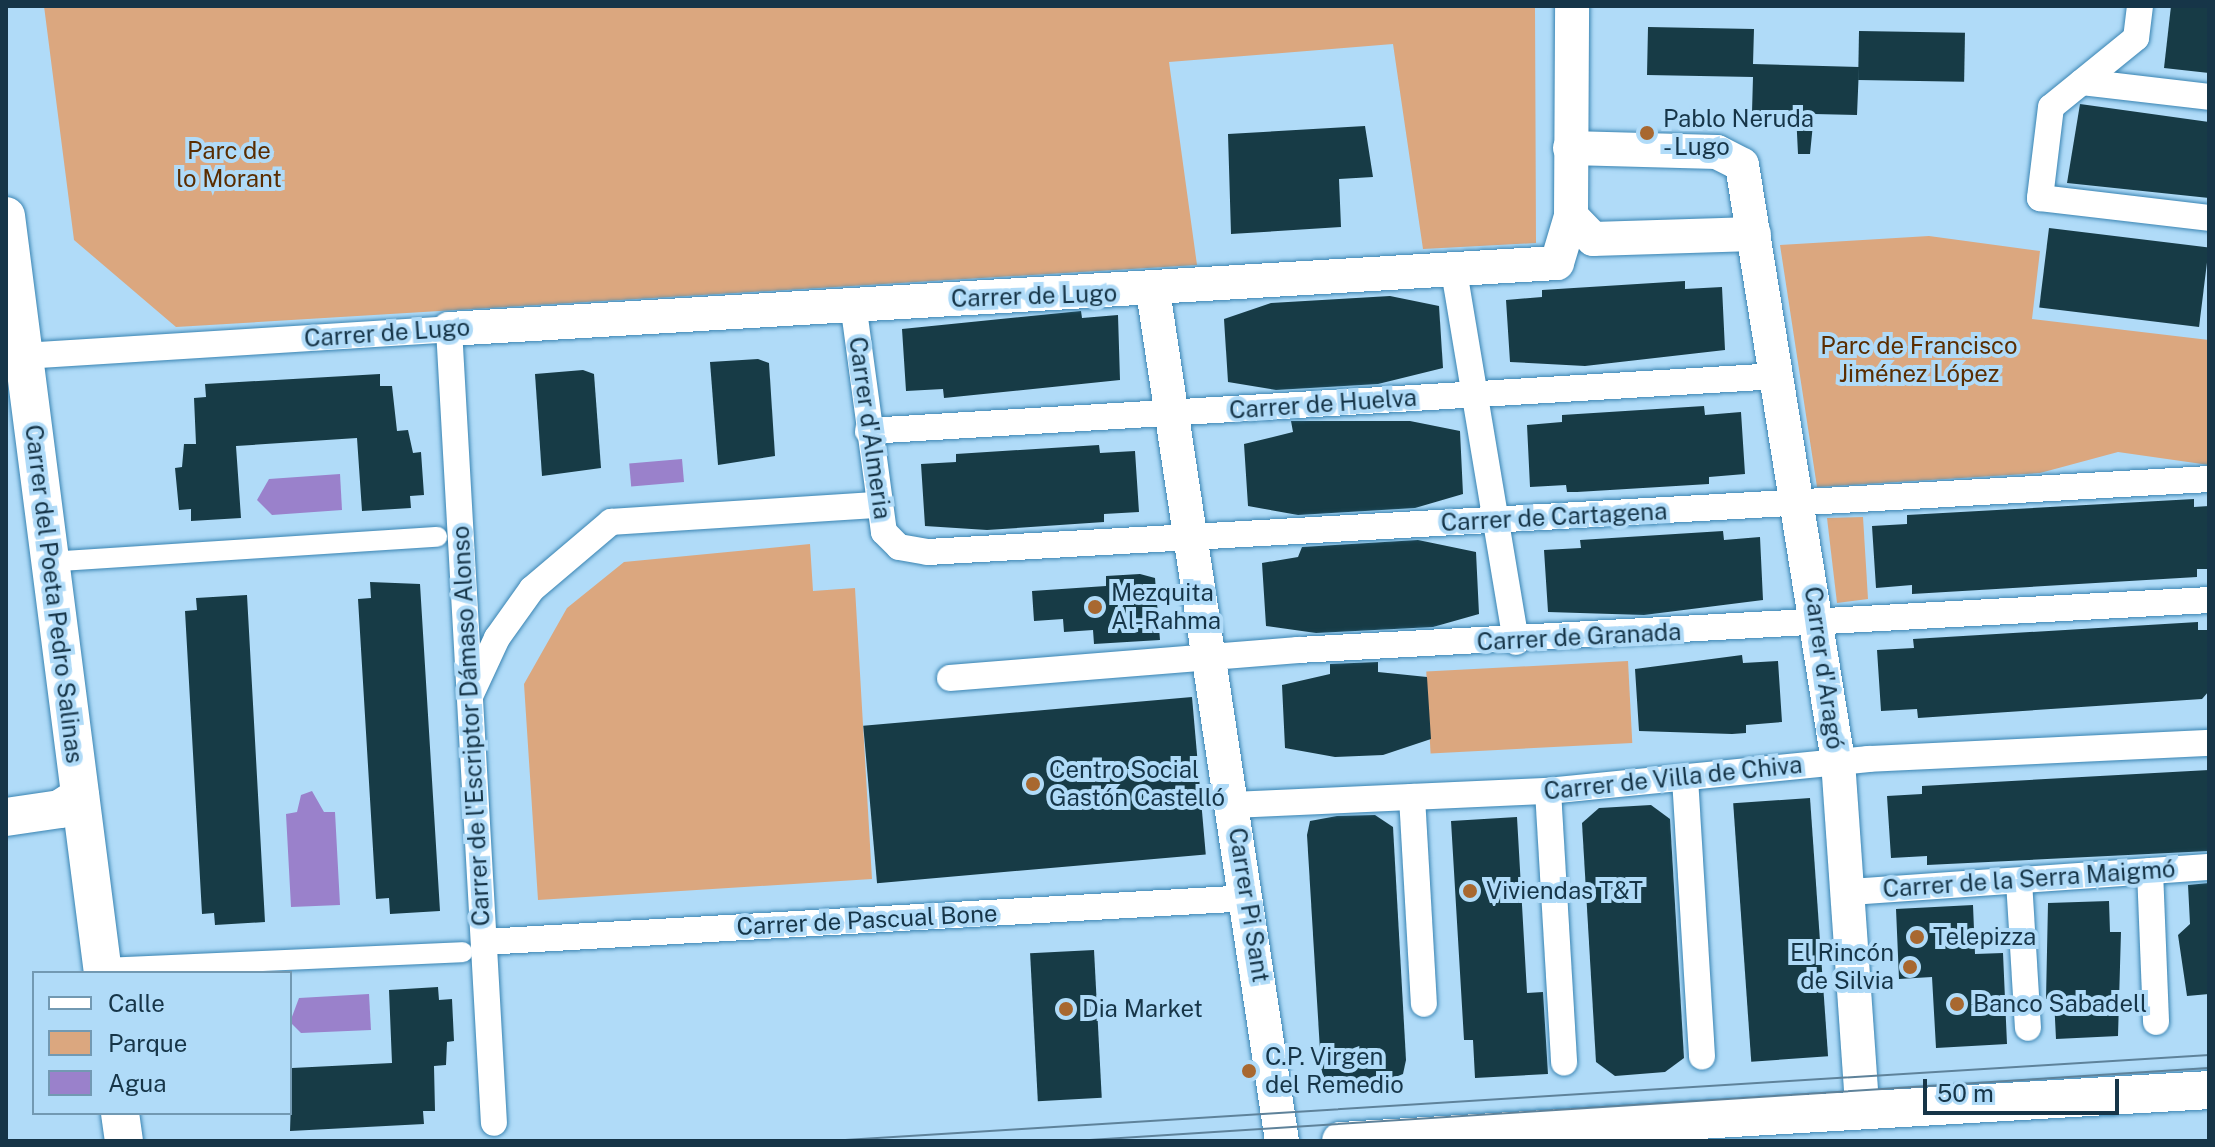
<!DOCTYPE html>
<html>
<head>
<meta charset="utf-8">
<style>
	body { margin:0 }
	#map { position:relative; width:2215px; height:1147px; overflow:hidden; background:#b0dbf8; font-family:"Public Sans",sans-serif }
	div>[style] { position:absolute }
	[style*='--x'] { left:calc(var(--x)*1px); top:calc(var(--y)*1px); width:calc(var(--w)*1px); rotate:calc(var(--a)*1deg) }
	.green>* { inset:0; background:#dba77f; transform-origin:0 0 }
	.water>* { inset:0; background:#9a81cb; transform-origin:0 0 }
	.building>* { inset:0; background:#173b46; transform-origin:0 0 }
	.roads { filter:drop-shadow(0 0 2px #3984b2) drop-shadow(0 0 2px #3984b2) }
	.pedestrian>* { height:20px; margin:-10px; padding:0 10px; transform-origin:10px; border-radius:10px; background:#fff }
	.minor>* { height:26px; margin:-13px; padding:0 13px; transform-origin:13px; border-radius:13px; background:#fff }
	.tertiary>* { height:34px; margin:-17px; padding:0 17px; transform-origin:17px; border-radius:17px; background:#fff }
	.secondary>* { height:38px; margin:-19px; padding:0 19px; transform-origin:19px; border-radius:19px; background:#fff }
	.tram>* { height:2px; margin:-1px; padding:0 1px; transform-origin:1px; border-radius:1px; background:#5e829a }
	.dots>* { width:22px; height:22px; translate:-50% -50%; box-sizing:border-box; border:4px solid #b0dbf8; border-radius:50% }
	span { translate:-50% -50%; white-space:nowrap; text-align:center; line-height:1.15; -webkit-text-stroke:8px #b0dbf8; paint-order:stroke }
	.poi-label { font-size:24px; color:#163548 }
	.left { translate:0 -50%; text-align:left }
	.right { translate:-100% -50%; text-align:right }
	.park-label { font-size:24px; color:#5a2d00 }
	.street-label { font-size:24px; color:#163548 }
	.frame { position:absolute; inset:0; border:8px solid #163548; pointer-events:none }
	.legend { position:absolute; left:32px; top:971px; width:260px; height:144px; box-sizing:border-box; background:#b0dbf8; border:2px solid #7299b2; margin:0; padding:10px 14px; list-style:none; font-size:24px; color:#163548 }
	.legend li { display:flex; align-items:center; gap:16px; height:40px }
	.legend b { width:40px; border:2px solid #7299b2 }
	.scale { position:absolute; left:1923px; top:1079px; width:196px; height:36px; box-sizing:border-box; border:4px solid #163548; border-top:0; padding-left:10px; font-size:24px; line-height:28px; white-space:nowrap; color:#163548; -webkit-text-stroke:6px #b0dbf8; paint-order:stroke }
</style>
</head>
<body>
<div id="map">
	<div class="green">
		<div style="clip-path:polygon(44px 6px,1535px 6px,1536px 243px,1423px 249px,1393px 44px,1169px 62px,1197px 265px,176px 327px,74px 240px)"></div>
		<div style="clip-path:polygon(1929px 236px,2040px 251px,2032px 319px,2209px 340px,2209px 465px,2118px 452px,2040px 473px,1817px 487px,1780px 245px)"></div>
		<div style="clip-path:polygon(1863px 517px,1868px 599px,1837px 603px,1827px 518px)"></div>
		<div style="clip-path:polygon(810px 544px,813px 591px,855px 588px,872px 879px,538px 900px,524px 684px,567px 608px,624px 562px)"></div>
		<div style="left:1628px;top:661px;width:82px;height:202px;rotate:87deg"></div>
	</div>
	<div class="water">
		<div style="left:682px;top:459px;width:23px;height:53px;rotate:85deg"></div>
		<div style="clip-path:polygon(340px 474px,342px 510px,272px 515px,257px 500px,269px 479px)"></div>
		<div style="clip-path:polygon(312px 791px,324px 812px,335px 812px,340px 905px,291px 907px,286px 814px,297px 812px,301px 795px)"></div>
		<div style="clip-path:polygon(369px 994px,371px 1030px,301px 1033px,290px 1022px,299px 998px)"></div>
	</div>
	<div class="building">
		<div style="clip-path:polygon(2171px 6px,2209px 6px,2209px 73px,2164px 68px)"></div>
		<div style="clip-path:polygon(1648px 27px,1754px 29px,1753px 64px,1859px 67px,1857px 115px,1814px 114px,1810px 154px,1798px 154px,1796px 113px,1752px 112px,1753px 77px,1647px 75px)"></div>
		<div style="left:1859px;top:31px;width:106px;height:49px;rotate:1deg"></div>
		<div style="clip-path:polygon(2080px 104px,2209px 122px,2209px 198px,2067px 183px)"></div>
		<div style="clip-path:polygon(1365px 126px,1373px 177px,1339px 179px,1341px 227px,1231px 234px,1228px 134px)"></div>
		<div style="left:2049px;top:228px;width:161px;height:80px;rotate:7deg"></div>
		<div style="clip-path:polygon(1685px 281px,1685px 289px,1722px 287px,1725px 350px,1585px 366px,1510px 362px,1506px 300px,1542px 297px,1542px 290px)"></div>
		<div style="clip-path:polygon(1390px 296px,1439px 306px,1443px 368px,1378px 384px,1276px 390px,1228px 382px,1224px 319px,1271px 303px)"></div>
		<div style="clip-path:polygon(1081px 311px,1082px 318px,1118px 315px,1120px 380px,944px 398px,943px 389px,906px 391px,902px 329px)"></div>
		<div style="clip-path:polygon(758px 359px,769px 363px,775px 456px,718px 465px,710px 362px)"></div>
		<div style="clip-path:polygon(583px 370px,594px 374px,601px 468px,542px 476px,535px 374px)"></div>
		<div style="clip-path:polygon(380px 374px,380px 386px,392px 386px,397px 431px,408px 430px,413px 453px,421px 452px,424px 495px,410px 496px,411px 508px,362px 511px,357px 438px,236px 446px,241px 518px,191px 521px,191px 509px,179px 510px,175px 468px,182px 467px,184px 444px,196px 444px,194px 398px,206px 397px,205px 384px)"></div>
		<div style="clip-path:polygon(1704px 406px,1705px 415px,1741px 412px,1745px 474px,1709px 477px,1709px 484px,1577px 492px,1567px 492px,1566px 485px,1530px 487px,1527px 425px,1562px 422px,1562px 415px)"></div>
		<div style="clip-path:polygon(1291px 421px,1410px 421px,1460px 431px,1463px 494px,1415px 508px,1298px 515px,1248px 506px,1244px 444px,1293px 432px)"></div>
		<div style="clip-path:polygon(1099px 445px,1100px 453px,1135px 451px,1139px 512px,1104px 514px,1104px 522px,987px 530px,925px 526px,921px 464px,956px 462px,956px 454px)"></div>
		<div style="clip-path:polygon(2194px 499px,2194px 507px,2209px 506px,2209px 569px,2197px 569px,2197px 577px,1912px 594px,1912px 585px,1876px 588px,1872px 526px,1907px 524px,1907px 515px)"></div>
		<div style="clip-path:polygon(1723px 531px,1724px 540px,1760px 537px,1763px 600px,1644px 615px,1548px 612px,1544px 550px,1581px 548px,1580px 540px)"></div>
		<div style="clip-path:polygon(1418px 540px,1476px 552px,1479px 614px,1433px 627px,1316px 633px,1266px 626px,1262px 563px,1298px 557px,1302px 547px)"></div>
		<div style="clip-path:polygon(1140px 574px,1155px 578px,1160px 640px,1094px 644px,1093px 630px,1064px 632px,1063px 619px,1034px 621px,1032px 591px,1106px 586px,1106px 576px)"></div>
		<div style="clip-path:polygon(370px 582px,420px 584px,440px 911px,390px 914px,389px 898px,376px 899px,358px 599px,371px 598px)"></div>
		<div style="clip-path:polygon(247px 595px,265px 922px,215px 925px,214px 913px,202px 914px,185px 611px,197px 610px,196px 598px)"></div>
		<div style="clip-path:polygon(2198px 622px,2198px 630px,2209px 630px,2209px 691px,2202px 699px,1918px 718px,1917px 709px,1881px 711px,1877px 650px,1914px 648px,1913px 639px)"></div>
		<div style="clip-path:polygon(1742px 655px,1743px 663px,1778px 661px,1782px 722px,1746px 725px,1746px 733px,1732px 734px,1639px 731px,1635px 669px)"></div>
		<div style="clip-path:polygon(1378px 662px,1378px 672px,1427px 677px,1431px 739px,1383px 755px,1335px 757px,1285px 748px,1282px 685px,1330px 674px,1330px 664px)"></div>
		<div style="left:1192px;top:697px;width:158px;height:330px;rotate:85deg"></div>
		<div style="clip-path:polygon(2209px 770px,2209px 851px,1927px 865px,1927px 856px,1891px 858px,1887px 796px,1922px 794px,1922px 786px)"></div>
		<div style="left:1810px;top:798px;width:259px;height:77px;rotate:86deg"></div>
		<div style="clip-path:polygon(1651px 805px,1670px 819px,1684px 1058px,1665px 1072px,1615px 1076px,1596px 1062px,1582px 823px,1599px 808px)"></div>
		<div style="clip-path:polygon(1337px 816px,1375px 815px,1393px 827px,1406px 1060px,1403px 1074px,1388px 1080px,1324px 1080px,1321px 1067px,1307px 835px,1310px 821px)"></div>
		<div style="clip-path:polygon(1517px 817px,1527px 993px,1543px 992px,1548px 1074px,1475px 1078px,1473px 1040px,1464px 1040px,1451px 821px)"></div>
		<div style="clip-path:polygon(2209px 883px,2209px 994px,2187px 996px,2178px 935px,2190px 924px,2188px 885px)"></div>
		<div style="clip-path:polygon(2109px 901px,2110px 932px,2121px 932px,2118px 1036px,2056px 1039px,2054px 999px,2046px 999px,2048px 903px)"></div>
		<div style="clip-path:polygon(1973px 905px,1975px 954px,2003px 953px,2007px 1044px,1936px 1048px,1932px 977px,1899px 979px,1896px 909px)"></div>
		<div style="left:1094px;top:950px;width:148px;height:64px;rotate:87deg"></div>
		<div style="clip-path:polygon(438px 987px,439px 1000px,452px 999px,454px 1041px,447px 1042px,446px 1065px,434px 1066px,435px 1111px,423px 1111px,424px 1124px,290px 1131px,292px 1068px,392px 1063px,389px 990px)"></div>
	</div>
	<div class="roads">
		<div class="pedestrian">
			<div style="--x:47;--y:562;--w:391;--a:-3.7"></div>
			<div style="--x:102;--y:968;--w:361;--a:-2.5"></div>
		</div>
		<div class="minor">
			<div style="--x:2140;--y:6;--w:32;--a:97"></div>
			<div style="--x:2136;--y:38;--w:109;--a:140.9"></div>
			<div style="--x:2051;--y:107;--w:92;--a:96.9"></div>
			<div style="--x:2040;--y:198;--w:170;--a:6.7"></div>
			<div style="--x:2082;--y:82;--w:128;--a:6.7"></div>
			<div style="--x:1454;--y:271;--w:376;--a:80.5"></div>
			<div style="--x:853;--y:303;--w:231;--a:82.3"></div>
			<div style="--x:884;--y:532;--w:21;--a:45"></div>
			<div style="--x:899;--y:547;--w:29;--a:10"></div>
			<div style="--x:928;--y:552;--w:1283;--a:-3.26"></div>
			<div style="--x:24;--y:356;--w:426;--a:-3.6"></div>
			<div style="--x:449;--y:329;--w:795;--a:86.76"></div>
			<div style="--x:868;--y:431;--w:912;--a:-3.46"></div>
			<div style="--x:950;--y:678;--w:349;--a:-4.6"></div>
			<div style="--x:1298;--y:650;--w:912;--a:-3.14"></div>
			<div style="--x:471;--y:694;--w:62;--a:-65.1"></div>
			<div style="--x:497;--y:638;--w:60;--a:-54.5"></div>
			<div style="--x:532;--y:589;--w:104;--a:-40.3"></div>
			<div style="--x:611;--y:522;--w:267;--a:-3.7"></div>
			<div style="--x:1685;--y:778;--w:279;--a:86.5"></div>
			<div style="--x:1548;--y:791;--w:272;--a:86.6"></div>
			<div style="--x:1412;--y:797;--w:207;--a:86.7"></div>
			<div style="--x:1234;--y:805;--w:314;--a:-2.6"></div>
			<div style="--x:1548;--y:791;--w:322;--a:-5.7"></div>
			<div style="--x:1868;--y:759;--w:341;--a:-2.7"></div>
			<div style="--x:2150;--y:871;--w:151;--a:87.7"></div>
			<div style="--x:2019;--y:881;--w:147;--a:86.5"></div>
			<div style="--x:1849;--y:892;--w:361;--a:-4"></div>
			<div style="--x:484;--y:942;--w:766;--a:-3.29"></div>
		</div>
		<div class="tertiary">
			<div style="--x:1570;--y:148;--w:147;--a:1.6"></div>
			<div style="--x:1717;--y:152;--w:28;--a:27"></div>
			<div style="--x:1742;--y:165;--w:604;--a:80.85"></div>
			<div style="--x:1838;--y:761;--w:346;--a:86"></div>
			<div style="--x:1571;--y:216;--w:32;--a:46"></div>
			<div style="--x:1593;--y:239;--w:161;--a:-1.8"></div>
			<div style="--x:1153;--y:291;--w:860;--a:81.37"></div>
			<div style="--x:449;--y:329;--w:1110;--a:-3.41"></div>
			<div style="--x:1557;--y:263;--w:49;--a:-73.4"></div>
			<div style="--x:1571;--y:216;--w:210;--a:-89.7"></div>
		</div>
		<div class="secondary">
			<div style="--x:6;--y:216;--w:763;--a:82.7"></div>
			<div style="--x:6;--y:817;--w:55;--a:-8.4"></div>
			<div style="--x:60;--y:809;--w:24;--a:-33"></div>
			<div style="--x:120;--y:1113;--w:28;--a:82"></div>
			<div style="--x:1341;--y:1141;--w:869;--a:-3.36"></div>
		</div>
	</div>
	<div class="tram">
		<div style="--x:829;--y:1141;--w:1383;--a:-3.57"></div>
		<div style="--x:1074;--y:1141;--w:1137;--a:-3.68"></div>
	</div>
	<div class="dots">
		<div style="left:1647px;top:133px;background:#a86830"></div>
		<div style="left:1095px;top:607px;background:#a86830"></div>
		<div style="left:1033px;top:784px;background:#a86830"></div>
		<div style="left:1470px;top:891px;background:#a86830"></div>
		<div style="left:1917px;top:937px;background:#a86830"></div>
		<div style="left:1910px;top:967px;background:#a86830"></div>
		<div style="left:1957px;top:1004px;background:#a86830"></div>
		<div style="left:1066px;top:1009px;background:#a86830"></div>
		<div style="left:1249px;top:1071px;background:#a86830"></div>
	</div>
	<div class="poi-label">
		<span class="left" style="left:1663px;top:133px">Pablo Neruda<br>- Lugo</span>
		<span class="left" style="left:1111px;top:607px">Mezquita<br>Al-Rahma</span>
		<span class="left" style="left:1049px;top:784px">Centro Social<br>Gastón Castelló</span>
		<span class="left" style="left:1486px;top:891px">Viviendas T&amp;T</span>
		<span class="left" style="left:1933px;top:937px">Telepizza</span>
		<span class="right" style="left:1894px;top:967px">El Rincón<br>de Silvia</span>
		<span class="left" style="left:1973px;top:1004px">Banco Sabadell</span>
		<span class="left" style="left:1082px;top:1009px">Dia Market</span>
		<span class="left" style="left:1265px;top:1071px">C.P. Virgen<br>del Remedio</span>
	</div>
	<div class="park-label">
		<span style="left:229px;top:165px">Parc de<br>lo Morant</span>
		<span style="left:1919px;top:360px">Parc de Francisco<br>Jiménez López</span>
	</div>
	<div class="street-label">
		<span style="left:1034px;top:296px;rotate:-2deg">Carrer de Lugo</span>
		<span style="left:387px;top:333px;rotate:-4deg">Carrer de Lugo</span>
		<span style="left:1323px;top:404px;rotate:-4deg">Carrer de Huelva</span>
		<span style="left:870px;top:428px;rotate:82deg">Carrer d'Almeria</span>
		<span style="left:1554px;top:517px;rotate:-3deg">Carrer de Cartagena</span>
		<span style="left:54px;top:594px;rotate:83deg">Carrer del Poeta Pedro Salinas</span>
		<span style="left:1579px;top:637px;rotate:-3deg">Carrer de Granada</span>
		<span style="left:1824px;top:668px;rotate:82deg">Carrer d'Aragó</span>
		<span style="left:471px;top:726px;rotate:-93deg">Carrer de l'Escriptor Dámaso Alonso</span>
		<span style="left:1673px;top:778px;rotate:-6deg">Carrer de Villa de Chiva</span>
		<span style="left:2029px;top:879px;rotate:-4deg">Carrer de la Serra Maigmó</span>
		<span style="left:1249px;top:905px;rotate:81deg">Carrer Pi Sant</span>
		<span style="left:867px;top:920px;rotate:-3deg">Carrer de Pascual Bone</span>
	</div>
	<div class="frame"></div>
	<ul class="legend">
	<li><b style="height:10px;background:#fff"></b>Calle</li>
	<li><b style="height:22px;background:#dba77f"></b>Parque</li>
	<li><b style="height:22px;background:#9a81cb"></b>Agua</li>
	</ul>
	<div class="scale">50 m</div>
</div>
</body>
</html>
